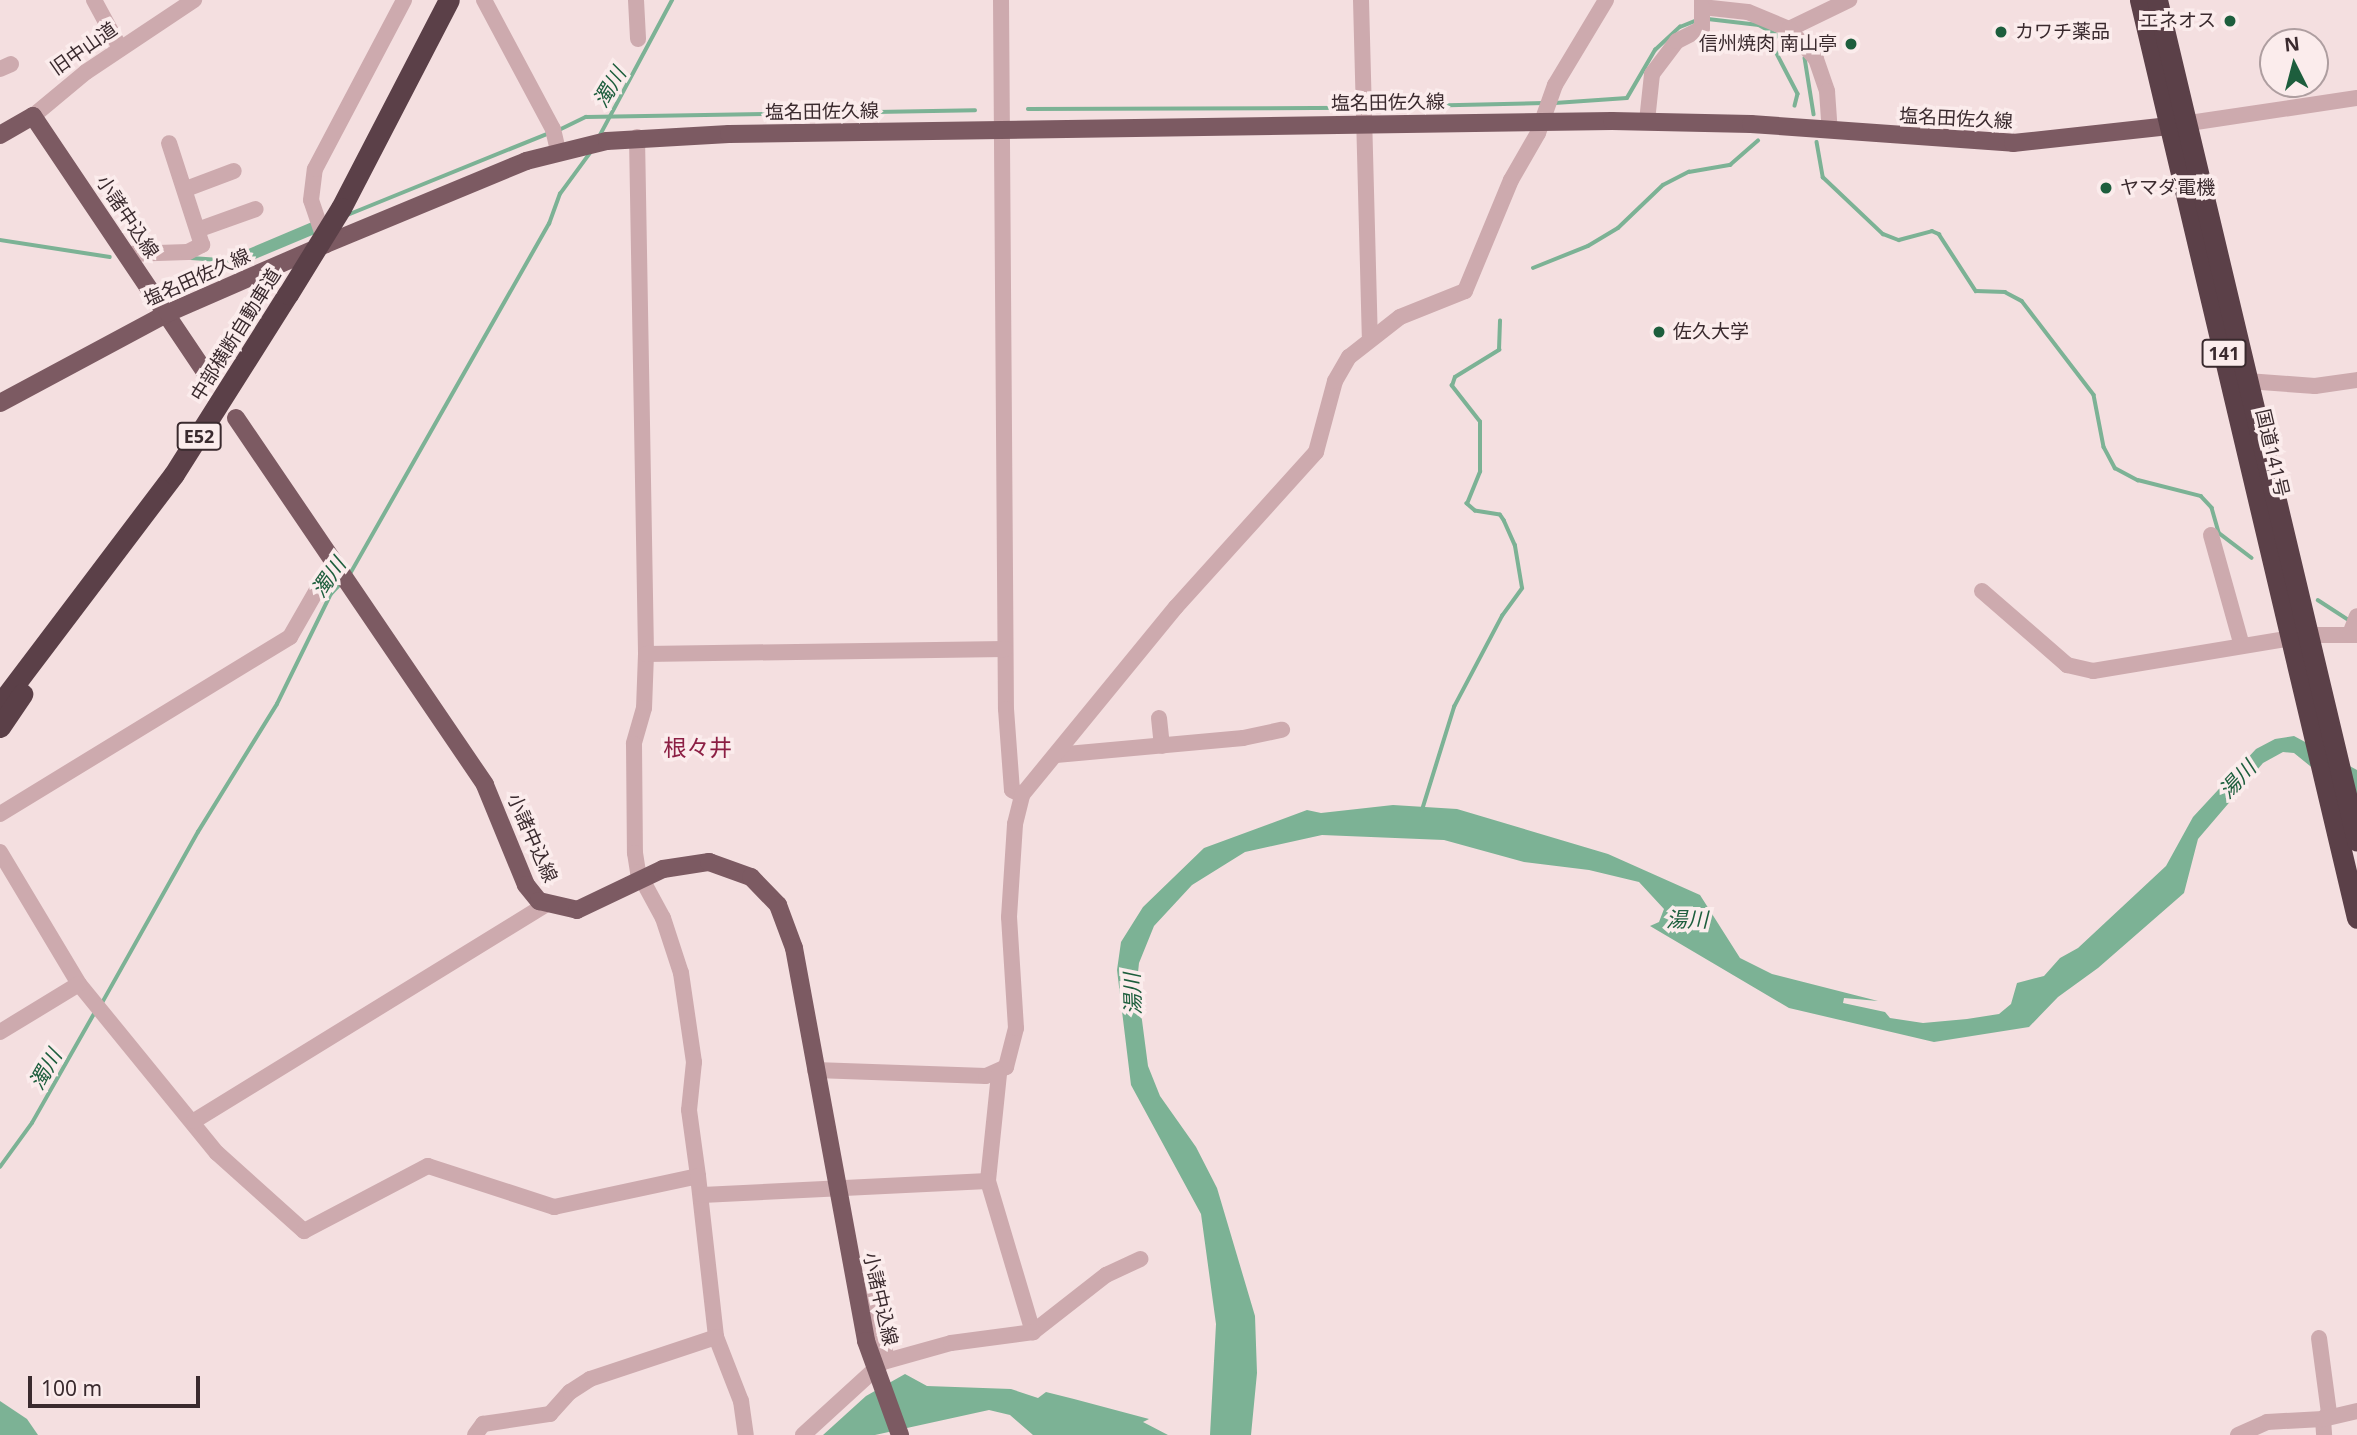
<!DOCTYPE html>
<html>
<head>
<meta charset="utf-8">
<style>
	body { margin:0 }
	#map { position:relative; width:2357px; height:1435px; overflow:hidden; background:#f4dfe0; font-family:"Noto Sans","Noto Sans JP",sans-serif }
	div>[style] { position:absolute }
	[style*='--x'] { left:calc(var(--x)*1px); top:calc(var(--y)*1px); width:calc(var(--w)*1px); rotate:calc(var(--a)*1deg) }
	.water>* { inset:0; background:#7cb295 }
	.stream>* { height:3.5px; margin:-1.75px; padding:0 1.75px; transform-origin:1.75px; border-radius:1.75px; background:#7cb295 }
	.canal>* { height:12px; margin:-6px; padding:0 6px; transform-origin:6px; border-radius:6px; background:#7cb295 }
	.minor>* { height:16px; margin:-8px; padding:0 8px; transform-origin:8px; border-radius:8px; background:#cdaaae }
	.major>* { height:18px; margin:-9px; padding:0 9px; transform-origin:9px; border-radius:9px; background:#7c5a62 }
	.highway>* { height:21px; margin:-10.5px; padding:0 10.5px; transform-origin:10.5px; border-radius:10.5px; background:#5b4048 }
	.highway-bridge>* { height:21px; margin:-10.5px; padding:0 10.5px; transform-origin:10.5px; border-radius:10.5px; background:#5b4048 }
	.dots>* { width:19px; height:19px; translate:-50% -50%; box-sizing:border-box; border:4px solid #fbecec; border-radius:50% }
	span { translate:-50% -50%; white-space:nowrap; text-align:center; line-height:1.15; -webkit-text-stroke:7px #fbecec; paint-order:stroke }
	.shield-label span { padding:2px 5px; background:#fbecec; border:2px solid; border-radius:5px; -webkit-text-stroke-width:0 }
	.shield-label { font-size:18px; color:#3a2a2e; font-weight:700 }
	.poi-label { font-size:19px; color:#3a2a2e }
	.right { translate:-100% -50%; text-align:right }
	.left { translate:0 -50%; text-align:left }
	.street-label { font-size:19px; color:#3a2a2e }
	.water-label { font-size:21px; color:#1d5e3d; font-style:italic }
	.quarter-label { font-size:23px; color:#8c1f44 }
	.north { position:absolute; left:2259px; top:28px; width:70px; height:70px; box-sizing:border-box; background:#fbecec; border:2px solid #ae9ea0; border-radius:50%; rotate:354deg; font-size:19px; font-weight:700; line-height:28px; text-align:center; color:#3a2a2e }
	.north::after { content:''; display:block; margin:auto; width:24px; height:32px; background:#1d5e3d; clip-path:polygon(50% 0,100% 100%,50% 72%,0 100%) }
	.scale { position:absolute; left:28px; top:1376px; width:172px; height:32px; box-sizing:border-box; border:4px solid #3a2a2e; border-top:0; padding-left:9px; font-size:21px; line-height:24px; white-space:nowrap; color:#3a2a2e; -webkit-text-stroke:5px #fbecec; paint-order:stroke }
</style>
</head>
<body>
<div id="map">
	<div class="water">
		<div style="clip-path:polygon(2294px 736px,2357px 770px,2357px 804px,2294px 753px,2283px 752px,2263px 763px,2198px 839px,2184px 893px,2098px 968px,2058px 997px,2029px 1027px,1934px 1042px,1789px 1008px,1650px 926px,1659px 922px,1664px 909px,1639px 882px,1589px 870px,1524px 862px,1444px 840px,1322px 835px,1245px 852px,1192px 885px,1154px 926px,1139px 963px,1137px 982px,1148px 1066px,1160px 1096px,1196px 1147px,1217px 1188px,1255px 1316px,1257px 1373px,1251px 1435px,1210px 1435px,1216px 1324px,1201px 1214px,1131px 1085px,1117px 970px,1121px 942px,1143px 907px,1204px 848px,1307px 810px,1321px 813px,1393px 805px,1457px 809px,1608px 854px,1700px 895px,1740px 958px,1772px 974px,1878px 1001px,1844px 998px,1843px 1003px,1885px 1012px,1890px 1018px,1923px 1023px,1967px 1019px,1999px 1014px,2011px 1004px,2017px 983px,2044px 976px,2060px 958px,2078px 948px,2166px 866px,2193px 817px,2256px 749px,2275px 739px)"></div>
		<div style="clip-path:polygon(905px 1374px,927px 1386px,1011px 1389px,1038px 1398px,1046px 1392px,1074px 1399px,1149px 1419px,1143px 1422px,1168px 1435px,1033px 1435px,1010px 1415px,989px 1410px,875px 1435px,823px 1435px,866px 1396px)"></div>
		<div style="clip-path:polygon(0 1401px,27px 1419px,38px 1435px,0 1435px)"></div>
	</div>
	<div class="stream">
		<div style="--x:1708;--y:19;--w:51;--a:6.7"></div>
		<div style="--x:1759;--y:25;--w:39;--a:29"></div>
		<div style="--x:1778;--y:35;--w:11;--a:124"></div>
		<div style="--x:1772;--y:44;--w:56;--a:62.5"></div>
		<div style="--x:1798;--y:94;--w:12;--a:104"></div>
		<div style="--x:1805;--y:58;--w:57;--a:80.9"></div>
		<div style="--x:1555;--y:103;--w:72;--a:-4"></div>
		<div style="--x:1627;--y:98;--w:56;--a:-59.7"></div>
		<div style="--x:1655;--y:50;--w:34;--a:-43"></div>
		<div style="--x:1680;--y:27;--w:18;--a:-22"></div>
		<div style="--x:1370;--y:107;--w:174;--a:-1.3"></div>
		<div style="--x:1028;--y:109;--w:330;--a:-0.2"></div>
		<div style="--x:557;--y:131;--w:32;--a:-26"></div>
		<div style="--x:586;--y:117;--w:389;--a:-1"></div>
		<div style="--x:599;--y:137;--w:155;--a:-61.9"></div>
		<div style="--x:1817;--y:142;--w:36;--a:80"></div>
		<div style="--x:1823;--y:177;--w:83;--a:43.5"></div>
		<div style="--x:1883;--y:234;--w:17;--a:21"></div>
		<div style="--x:1899;--y:240;--w:34;--a:-15"></div>
		<div style="--x:1932;--y:231;--w:8;--a:23"></div>
		<div style="--x:1939;--y:234;--w:68;--a:57"></div>
		<div style="--x:1976;--y:291;--w:29;--a:2"></div>
		<div style="--x:2005;--y:292;--w:19;--a:28"></div>
		<div style="--x:2022;--y:301;--w:118;--a:52.5"></div>
		<div style="--x:2094;--y:395;--w:53;--a:79.1"></div>
		<div style="--x:2104;--y:447;--w:24;--a:62"></div>
		<div style="--x:2115;--y:468;--w:26;--a:28"></div>
		<div style="--x:2138;--y:480;--w:65;--a:14.3"></div>
		<div style="--x:2201;--y:496;--w:16;--a:47"></div>
		<div style="--x:2212;--y:508;--w:26;--a:74"></div>
		<div style="--x:2219;--y:533;--w:41;--a:37.1"></div>
		<div style="--x:345;--y:216;--w:220;--a:-22.1"></div>
		<div style="--x:0;--y:240;--w:111;--a:8.8"></div>
		<div style="--x:191;--y:258;--w:44;--a:3.9"></div>
		<div style="--x:1533;--y:268;--w:59;--a:-21.8"></div>
		<div style="--x:1588;--y:246;--w:35;--a:-31"></div>
		<div style="--x:1618;--y:228;--w:62;--a:-43.7"></div>
		<div style="--x:1663;--y:185;--w:29;--a:-27"></div>
		<div style="--x:1689;--y:172;--w:42;--a:-9.7"></div>
		<div style="--x:1730;--y:165;--w:37;--a:-41"></div>
		<div style="--x:350;--y:574;--w:403;--a:-60.4"></div>
		<div style="--x:549;--y:224;--w:32;--a:-70"></div>
		<div style="--x:560;--y:194;--w:51;--a:-53.8"></div>
		<div style="--x:2318;--y:600;--w:37;--a:33"></div>
		<div style="--x:1422;--y:810;--w:108;--a:-72.7"></div>
		<div style="--x:1454;--y:707;--w:103;--a:-62.2"></div>
		<div style="--x:1502;--y:616;--w:34;--a:-54"></div>
		<div style="--x:1522;--y:588;--w:43;--a:-99.5"></div>
		<div style="--x:1515;--y:546;--w:27;--a:-114"></div>
		<div style="--x:1504;--y:521;--w:7;--a:-124"></div>
		<div style="--x:1500;--y:515;--w:25;--a:-171"></div>
		<div style="--x:1475;--y:511;--w:11;--a:-139"></div>
		<div style="--x:1467;--y:504;--w:35;--a:-68"></div>
		<div style="--x:1480;--y:472;--w:50;--a:-90"></div>
		<div style="--x:1480;--y:422;--w:46;--a:-127.9"></div>
		<div style="--x:1452;--y:386;--w:9;--a:-72"></div>
		<div style="--x:1455;--y:377;--w:52;--a:-31.5"></div>
		<div style="--x:1499;--y:350;--w:29;--a:-88"></div>
		<div style="--x:102;--y:1003;--w:196;--a:-60.7"></div>
		<div style="--x:198;--y:832;--w:150;--a:-58.3"></div>
		<div style="--x:277;--y:704;--w:123;--a:-63.9"></div>
		<div style="--x:331;--y:594;--w:16;--a:-47"></div>
		<div style="--x:0;--y:1167;--w:54;--a:-54"></div>
		<div style="--x:32;--y:1123;--w:128;--a:-60.4"></div>
	</div>
	<div class="canal">
		<div style="--x:235;--y:261;--w:88;--a:-22.8"></div>
	</div>
	<div class="minor">
		<div style="--x:94;--y:0;--w:55;--a:61.6"></div>
		<div style="--x:484;--y:0;--w:146;--a:61.9"></div>
		<div style="--x:553;--y:129;--w:23;--a:77"></div>
		<div style="--x:636;--y:0;--w:39;--a:87"></div>
		<div style="--x:1001;--y:0;--w:709;--a:89.6"></div>
		<div style="--x:1006;--y:709;--w:81;--a:85.8"></div>
		<div style="--x:1012;--y:790;--w:11;--a:27"></div>
		<div style="--x:1361;--y:0;--w:336;--a:88.5"></div>
		<div style="--x:1702;--y:0;--w:7;--a:90"></div>
		<div style="--x:1702;--y:7;--w:46;--a:6.2"></div>
		<div style="--x:1748;--y:12;--w:44;--a:22.5"></div>
		<div style="--x:1789;--y:29;--w:67;--a:-25.8"></div>
		<div style="--x:1789;--y:29;--w:40;--a:48"></div>
		<div style="--x:1816;--y:59;--w:34;--a:71"></div>
		<div style="--x:1827;--y:91;--w:39;--a:86"></div>
		<div style="--x:0;--y:69;--w:12;--a:-24"></div>
		<div style="--x:33;--y:116;--w:69;--a:-39.7"></div>
		<div style="--x:86;--y:72;--w:130;--a:-33.7"></div>
		<div style="--x:1647;--y:121;--w:47;--a:-83.9"></div>
		<div style="--x:1652;--y:74;--w:41;--a:-52.9"></div>
		<div style="--x:1677;--y:41;--w:28;--a:-27"></div>
		<div style="--x:1702;--y:28;--w:21;--a:-90"></div>
		<div style="--x:2176;--y:125;--w:183;--a:-8.5"></div>
		<div style="--x:637;--y:137;--w:517;--a:89"></div>
		<div style="--x:646;--y:654;--w:54;--a:92.1"></div>
		<div style="--x:644;--y:708;--w:37;--a:106"></div>
		<div style="--x:634;--y:744;--w:109;--a:89.5"></div>
		<div style="--x:635;--y:853;--w:19;--a:81"></div>
		<div style="--x:638;--y:872;--w:52;--a:61.5"></div>
		<div style="--x:663;--y:918;--w:58;--a:71.9"></div>
		<div style="--x:681;--y:973;--w:90;--a:81.7"></div>
		<div style="--x:694;--y:1062;--w:48;--a:95.9"></div>
		<div style="--x:689;--y:1110;--w:67;--a:82.2"></div>
		<div style="--x:186;--y:189;--w:51;--a:-20.6"></div>
		<div style="--x:200;--y:229;--w:59;--a:-19.7"></div>
		<div style="--x:326;--y:244;--w:46;--a:-108.8"></div>
		<div style="--x:311;--y:200;--w:31;--a:-83"></div>
		<div style="--x:315;--y:169;--w:191;--a:-62.2"></div>
		<div style="--x:127;--y:254;--w:61;--a:-1.9"></div>
		<div style="--x:188;--y:252;--w:16;--a:-27"></div>
		<div style="--x:202;--y:245;--w:107;--a:-107.9"></div>
		<div style="--x:2247;--y:381;--w:68;--a:4.2"></div>
		<div style="--x:2315;--y:386;--w:42;--a:-8.1"></div>
		<div style="--x:2211;--y:535;--w:115;--a:74.4"></div>
		<div style="--x:1982;--y:591;--w:113;--a:41"></div>
		<div style="--x:2067;--y:665;--w:27;--a:13"></div>
		<div style="--x:2093;--y:671;--w:220;--a:-9.4"></div>
		<div style="--x:2310;--y:635;--w:47;--a:0"></div>
		<div style="--x:2350;--y:634;--w:19;--a:-69"></div>
		<div style="--x:646;--y:654;--w:359;--a:-0.8"></div>
		<div style="--x:1159;--y:718;--w:28;--a:84"></div>
		<div style="--x:1056;--y:755;--w:188;--a:-5.2"></div>
		<div style="--x:1243;--y:738;--w:40;--a:-12"></div>
		<div style="--x:0;--y:814;--w:340;--a:-31.4"></div>
		<div style="--x:290;--y:637;--w:86;--a:-60.2"></div>
		<div style="--x:0;--y:852;--w:154;--a:59.1"></div>
		<div style="--x:79;--y:984;--w:218;--a:50.8"></div>
		<div style="--x:217;--y:1153;--w:117;--a:41.9"></div>
		<div style="--x:304;--y:1231;--w:140;--a:-27.7"></div>
		<div style="--x:428;--y:1166;--w:133;--a:18"></div>
		<div style="--x:554;--y:1207;--w:147;--a:-12.1"></div>
		<div style="--x:698;--y:1176;--w:162;--a:83.6"></div>
		<div style="--x:716;--y:1337;--w:69;--a:68.7"></div>
		<div style="--x:741;--y:1401;--w:34;--a:82"></div>
		<div style="--x:0;--y:1032;--w:92;--a:-31.3"></div>
		<div style="--x:815;--y:1070;--w:171;--a:2"></div>
		<div style="--x:986;--y:1076;--w:22;--a:-24"></div>
		<div style="--x:1006;--y:1067;--w:40;--a:-75.6"></div>
		<div style="--x:1016;--y:1028;--w:111;--a:-93.6"></div>
		<div style="--x:1009;--y:917;--w:93;--a:-86.3"></div>
		<div style="--x:1015;--y:824;--w:30;--a:-76"></div>
		<div style="--x:1022;--y:795;--w:243;--a:-50.7"></div>
		<div style="--x:1176;--y:607;--w:209;--a:-47.9"></div>
		<div style="--x:1316;--y:452;--w:73;--a:-75"></div>
		<div style="--x:1335;--y:381;--w:28;--a:-60"></div>
		<div style="--x:1349;--y:357;--w:65;--a:-38.1"></div>
		<div style="--x:1400;--y:317;--w:70;--a:-21.8"></div>
		<div style="--x:1465;--y:291;--w:120;--a:-67.5"></div>
		<div style="--x:1511;--y:180;--w:54;--a:-60.1"></div>
		<div style="--x:1538;--y:133;--w:51;--a:-70.5"></div>
		<div style="--x:1555;--y:85;--w:99;--a:-59"></div>
		<div style="--x:999;--y:1074;--w:108;--a:95.9"></div>
		<div style="--x:988;--y:1181;--w:158;--a:73.4"></div>
		<div style="--x:1033;--y:1332;--w:93;--a:-38"></div>
		<div style="--x:1106;--y:1275;--w:38;--a:-25"></div>
		<div style="--x:194;--y:1121;--w:412;--a:-31.6"></div>
		<div style="--x:702;--y:1195;--w:286;--a:-2.8"></div>
		<div style="--x:860;--y:1281;--w:84;--a:70.5"></div>
		<div style="--x:2319;--y:1338;--w:76;--a:82.4"></div>
		<div style="--x:2329;--y:1413;--w:8;--a:135"></div>
		<div style="--x:2323;--y:1419;--w:16;--a:86"></div>
		<div style="--x:475;--y:1435;--w:14;--a:-54"></div>
		<div style="--x:483;--y:1424;--w:68;--a:-8.5"></div>
		<div style="--x:550;--y:1414;--w:30;--a:-48"></div>
		<div style="--x:570;--y:1392;--w:24;--a:-33"></div>
		<div style="--x:590;--y:1379;--w:133;--a:-18.4"></div>
		<div style="--x:803;--y:1435;--w:108;--a:-42.4"></div>
		<div style="--x:883;--y:1362;--w:71;--a:-15.6"></div>
		<div style="--x:951;--y:1343;--w:83;--a:-7.6"></div>
		<div style="--x:2238;--y:1435;--w:32;--a:-24"></div>
		<div style="--x:2267;--y:1422;--w:56;--a:-3.1"></div>
		<div style="--x:2323;--y:1419;--w:35;--a:-13"></div>
	</div>
	<div class="major">
		<div style="--x:0;--y:135;--w:38;--a:-30"></div>
		<div style="--x:33;--y:116;--w:316;--a:56.1"></div>
		<div style="--x:0;--y:403;--w:191;--a:-28.2"></div>
		<div style="--x:168;--y:313;--w:172;--a:-23.6"></div>
		<div style="--x:326;--y:244;--w:217;--a:-22.5"></div>
		<div style="--x:526;--y:161;--w:83;--a:-13.9"></div>
		<div style="--x:607;--y:141;--w:122;--a:-3.3"></div>
		<div style="--x:729;--y:134;--w:883;--a:-0.84"></div>
		<div style="--x:1612;--y:121;--w:139;--a:1.2"></div>
		<div style="--x:1751;--y:124;--w:263;--a:4.1"></div>
		<div style="--x:2013;--y:143;--w:157;--a:-6.2"></div>
		<div style="--x:236;--y:418;--w:443;--a:55.8"></div>
		<div style="--x:485;--y:785;--w:108;--a:67.7"></div>
		<div style="--x:526;--y:885;--w:21;--a:51"></div>
		<div style="--x:539;--y:901;--w:39;--a:13"></div>
		<div style="--x:577;--y:910;--w:95;--a:-25.5"></div>
		<div style="--x:663;--y:869;--w:47;--a:-8.7"></div>
		<div style="--x:709;--y:862;--w:45;--a:19.7"></div>
		<div style="--x:751;--y:877;--w:39;--a:46"></div>
		<div style="--x:778;--y:905;--w:46;--a:69.6"></div>
		<div style="--x:794;--y:948;--w:400;--a:79.6"></div>
		<div style="--x:866;--y:1341;--w:100;--a:70.1"></div>
	</div>
	<div class="highway">
		<div style="--x:2140;--y:0;--w:943;--a:76.7"></div>
		<div style="--x:2157;--y:0;--w:864;--a:76.62"></div>
		<div style="--x:341;--y:208;--w:234;--a:-62.6"></div>
		<div style="--x:0;--y:704;--w:288;--a:-52.9"></div>
		<div style="--x:174;--y:474;--w:213;--a:-57.7"></div>
		<div style="--x:0;--y:727;--w:40;--a:-56"></div>
	</div>
	<div class="highway-bridge">
		<div style="--x:288;--y:294;--w:101;--a:-58.4"></div>
	</div>
	<div class="dots">
		<div style="left:2230px;top:21px;background:#1d5e3d"></div>
		<div style="left:2001px;top:32px;background:#1d5e3d"></div>
		<div style="left:1851px;top:44px;background:#1d5e3d"></div>
		<div style="left:2106px;top:188px;background:#1d5e3d"></div>
		<div style="left:1659px;top:332px;background:#1d5e3d"></div>
	</div>
	<div class="shield-label">
		<span style="left:2224px;top:353px">141</span>
		<span style="left:199px;top:436px">E52</span>
	</div>
	<div class="poi-label">
		<span class="right" style="left:2216px;top:21px">エネオス</span>
		<span class="left" style="left:2015px;top:32px">カワチ薬品</span>
		<span class="right" style="left:1837px;top:44px">信州焼肉 南山亭</span>
		<span class="left" style="left:2120px;top:188px">ヤマダ電機</span>
		<span class="left" style="left:1673px;top:332px">佐久大学</span>
	</div>
	<div class="street-label">
		<span style="left:84px;top:49px;rotate:-35deg">旧中山道</span>
		<span style="left:1388px;top:103px;rotate:-1deg">塩名田佐久線</span>
		<span style="left:822px;top:112px;rotate:-1deg">塩名田佐久線</span>
		<span style="left:1956px;top:119px;rotate:3deg">塩名田佐久線</span>
		<span style="left:127px;top:217px;rotate:56deg">小諸中込線</span>
		<span style="left:197px;top:278px;rotate:-24deg">塩名田佐久線</span>
		<span style="left:236px;top:335px;rotate:-58deg">中部横断自動車道</span>
		<span style="left:2272px;top:453px;rotate:77deg">国道141号</span>
		<span style="left:532px;top:838px;rotate:66deg">小諸中込線</span>
		<span style="left:880px;top:1299px;rotate:77deg">小諸中込線</span>
	</div>
	<div class="water-label">
		<span style="left:609px;top:87px;rotate:-59deg">濁川</span>
		<span style="left:328px;top:577px;rotate:-55deg">濁川</span>
		<span style="left:2237px;top:779px;rotate:-47deg">湯川</span>
		<span style="left:1687px;top:919px">湯川</span>
		<span style="left:1132px;top:994px;rotate:-92deg">湯川</span>
		<span style="left:45px;top:1069px;rotate:-60deg">濁川</span>
	</div>
	<div class="quarter-label">
		<span style="left:698px;top:747px">根々井</span>
	</div>
	<div class="north">N</div>
	<div class="scale">100 m</div>
</div>
</body>
</html>
